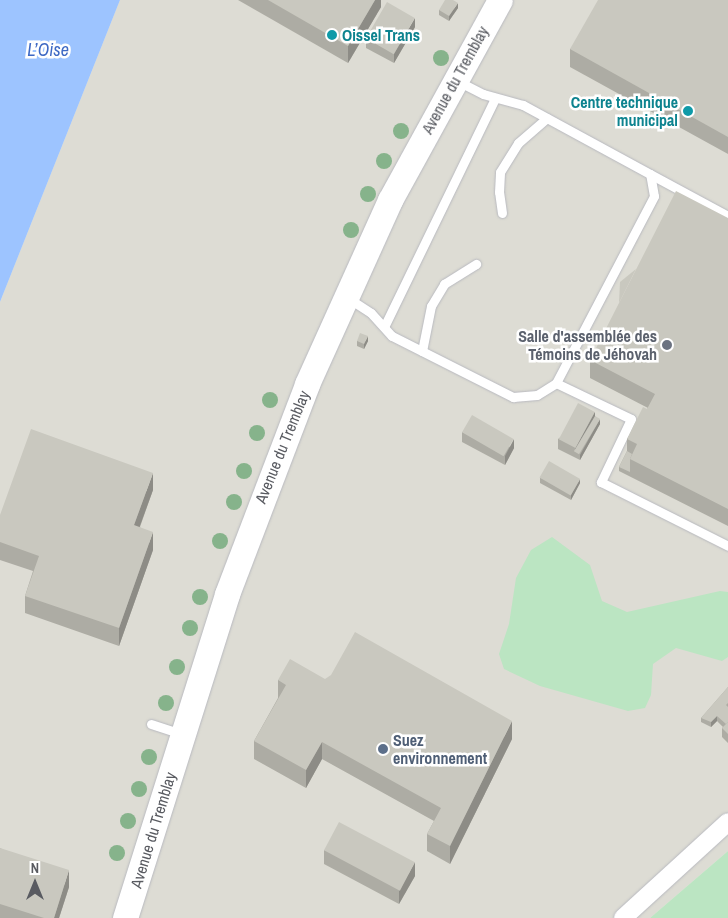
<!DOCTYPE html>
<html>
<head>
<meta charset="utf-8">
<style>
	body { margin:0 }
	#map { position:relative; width:728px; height:918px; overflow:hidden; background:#ecebe0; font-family:"Archivo Narrow",sans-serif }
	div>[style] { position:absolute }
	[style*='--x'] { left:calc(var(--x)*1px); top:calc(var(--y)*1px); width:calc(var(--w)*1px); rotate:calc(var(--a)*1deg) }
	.industrial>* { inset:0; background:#dddcd4 }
	.green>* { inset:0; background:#bbe5c2 }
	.water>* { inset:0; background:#9dc4ff }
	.roads { filter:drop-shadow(0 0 1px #b8b9bf) drop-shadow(0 0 1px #b8b9bf) }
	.lane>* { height:9px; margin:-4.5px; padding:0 4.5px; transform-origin:4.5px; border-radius:4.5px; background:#fff }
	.street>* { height:18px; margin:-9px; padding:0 9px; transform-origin:9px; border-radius:9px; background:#fff }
	.secondary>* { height:25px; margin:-12.5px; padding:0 12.5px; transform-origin:12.5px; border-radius:12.5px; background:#fff }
	.trees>* { width:16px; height:16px; margin:-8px; border-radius:50%; background:#86b38b }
	.wall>* { inset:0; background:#adaca4 }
	.shaded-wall>* { inset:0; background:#8d8c86 }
	.building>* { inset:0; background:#c9c8bf; transform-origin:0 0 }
	.dots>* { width:14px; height:14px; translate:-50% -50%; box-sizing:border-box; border:2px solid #fff; border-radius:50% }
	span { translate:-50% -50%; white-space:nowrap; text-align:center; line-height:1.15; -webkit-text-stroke:5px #fff; paint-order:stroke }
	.culture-label { font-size:16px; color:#0d838f; font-weight:700 }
	.left { translate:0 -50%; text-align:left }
	.right { translate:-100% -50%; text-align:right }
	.street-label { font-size:16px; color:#595b61 }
	.worship-label { font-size:16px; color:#5b616d; font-weight:700 }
	.service-label { font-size:16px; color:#4e5e75; font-weight:700 }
	.water-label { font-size:18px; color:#3e69c4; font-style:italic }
	.north { position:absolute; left:10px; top:858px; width:50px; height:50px; -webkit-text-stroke:4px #fff; paint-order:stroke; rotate:0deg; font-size:14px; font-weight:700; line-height:20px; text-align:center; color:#595b61 }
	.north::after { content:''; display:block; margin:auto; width:18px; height:22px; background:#595b61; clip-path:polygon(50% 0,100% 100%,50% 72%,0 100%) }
</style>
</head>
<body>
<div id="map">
	<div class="industrial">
		<div style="clip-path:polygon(120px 0,728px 0,728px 851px,650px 918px,0 918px,0 302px)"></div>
	</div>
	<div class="green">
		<div style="clip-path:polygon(552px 537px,590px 565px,602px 601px,627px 612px,720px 591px,728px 592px,728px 657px,722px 661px,676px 648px,653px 664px,651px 695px,645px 708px,628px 711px,540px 686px,504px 669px,499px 654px,509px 624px,516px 578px,531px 550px)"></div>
		<div style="clip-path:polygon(728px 851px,728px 918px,650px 918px)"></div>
	</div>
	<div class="water">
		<div style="clip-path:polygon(0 0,120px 0,0 302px)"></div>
	</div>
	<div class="roads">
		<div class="lane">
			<div style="--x:650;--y:174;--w:89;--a:28.3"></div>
			<div style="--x:502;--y:213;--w:21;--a:-98"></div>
			<div style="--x:499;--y:192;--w:20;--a:-87"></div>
			<div style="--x:500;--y:172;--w:34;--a:-58"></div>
			<div style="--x:518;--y:143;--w:38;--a:-41"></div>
			<div style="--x:348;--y:298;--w:27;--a:33"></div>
			<div style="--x:371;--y:313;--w:31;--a:48"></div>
			<div style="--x:392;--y:336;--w:136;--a:26.8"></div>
			<div style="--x:513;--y:397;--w:24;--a:-5"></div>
			<div style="--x:537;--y:395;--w:22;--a:-32"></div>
			<div style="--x:556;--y:383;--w:211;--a:-62.3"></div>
			<div style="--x:654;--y:196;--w:22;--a:-100"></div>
			<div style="--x:650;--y:174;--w:145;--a:-151.5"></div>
			<div style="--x:523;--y:105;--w:41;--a:-164.6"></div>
			<div style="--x:483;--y:94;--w:29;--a:-153"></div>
			<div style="--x:384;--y:327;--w:254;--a:-64.1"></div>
			<div style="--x:422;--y:351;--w:46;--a:-78.7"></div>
			<div style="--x:431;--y:306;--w:26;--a:-59"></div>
			<div style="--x:444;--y:284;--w:38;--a:-32"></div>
			<div style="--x:556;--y:383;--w:83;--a:25.6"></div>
			<div style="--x:631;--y:419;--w:70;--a:115.5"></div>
			<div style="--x:601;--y:482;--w:142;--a:26.7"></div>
			<div style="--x:151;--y:724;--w:33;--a:18"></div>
		</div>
		<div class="street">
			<div style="--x:623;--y:918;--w:142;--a:-42.4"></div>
		</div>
		<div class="secondary">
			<div style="--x:125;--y:918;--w:340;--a:-72.5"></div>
			<div style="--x:227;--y:594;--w:225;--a:-69.1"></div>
			<div style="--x:307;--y:384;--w:202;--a:-65.7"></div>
			<div style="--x:390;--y:200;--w:228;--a:-61.2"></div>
		</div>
	</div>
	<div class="trees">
		<div style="left:441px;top:58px"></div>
		<div style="left:401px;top:131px"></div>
		<div style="left:384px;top:161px"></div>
		<div style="left:368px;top:194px"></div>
		<div style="left:351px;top:230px"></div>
		<div style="left:270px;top:400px"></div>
		<div style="left:257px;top:433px"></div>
		<div style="left:244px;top:471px"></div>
		<div style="left:234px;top:502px"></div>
		<div style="left:220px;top:541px"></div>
		<div style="left:200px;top:597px"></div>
		<div style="left:190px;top:628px"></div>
		<div style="left:177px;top:667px"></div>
		<div style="left:166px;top:703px"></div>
		<div style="left:149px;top:757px"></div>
		<div style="left:139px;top:789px"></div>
		<div style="left:128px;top:821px"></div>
		<div style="left:117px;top:853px"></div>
	</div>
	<div class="wall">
		<div style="clip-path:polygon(238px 0,381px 0,381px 7px,348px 63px)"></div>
		<div style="clip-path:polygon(728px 0,728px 154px,570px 67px,570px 49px)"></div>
		<div style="clip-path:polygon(458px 8px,449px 21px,439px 15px,439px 10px)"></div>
		<div style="clip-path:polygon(415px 27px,394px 63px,366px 48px,366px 38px)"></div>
		<div style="clip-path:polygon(728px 218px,728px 526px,619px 471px,619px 467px,627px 451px,627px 439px,648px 408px,590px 378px,590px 360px)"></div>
		<div style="clip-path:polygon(357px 341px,368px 341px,364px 349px,357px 346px)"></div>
		<div style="clip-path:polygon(595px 412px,595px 416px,600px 424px,580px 460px,558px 449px,558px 439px)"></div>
		<div style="clip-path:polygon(462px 432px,514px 448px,505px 465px,462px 442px)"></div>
		<div style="clip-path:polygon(540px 478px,580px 483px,571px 500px,540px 483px)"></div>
		<div style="clip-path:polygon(153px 490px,140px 527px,153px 550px,119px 646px,25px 613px,25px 596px,33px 571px,0 560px,0 515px)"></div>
		<div style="clip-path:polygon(325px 679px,512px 739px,450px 864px,427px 851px,427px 834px,434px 821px,322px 759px,306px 788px,254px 759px,254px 741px,278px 698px,278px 680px)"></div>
		<div style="clip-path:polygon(728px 687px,728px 743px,722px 737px,722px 728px,723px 727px,717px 721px,711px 727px,701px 722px,701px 718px)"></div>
		<div style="clip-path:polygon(0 848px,69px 887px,59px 918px,0 918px)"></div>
		<div style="clip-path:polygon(324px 850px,415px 876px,399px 904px,324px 864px)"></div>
	</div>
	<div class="shaded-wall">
		<div style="clip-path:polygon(375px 0,381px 0,381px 7px,348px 63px,348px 46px)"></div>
		<div style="clip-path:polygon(458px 3px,458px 8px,449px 21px,449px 16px)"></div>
		<div style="clip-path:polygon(415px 18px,415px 27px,394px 63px,394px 54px)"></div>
		<div style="clip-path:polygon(368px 336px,368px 341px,364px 349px,364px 344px)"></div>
		<div style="clip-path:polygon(595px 412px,595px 421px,575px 452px,575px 458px,575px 448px)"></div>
		<div style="clip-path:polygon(600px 419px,600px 424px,580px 460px,580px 455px)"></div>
		<div style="clip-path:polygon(514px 439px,514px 448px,505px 465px,505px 456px)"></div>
		<div style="clip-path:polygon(153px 473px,153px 490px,134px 542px,134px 525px)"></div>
		<div style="clip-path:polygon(580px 479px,580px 483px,571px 500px,571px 495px)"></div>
		<div style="clip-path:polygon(153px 532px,153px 550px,119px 646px,119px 628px)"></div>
		<div style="clip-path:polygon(717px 716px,717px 721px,711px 727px,711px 722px)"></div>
		<div style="clip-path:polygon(512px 721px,512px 739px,450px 864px,450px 846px)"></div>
		<div style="clip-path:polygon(322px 742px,322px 759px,306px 788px,306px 770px)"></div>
		<div style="clip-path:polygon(415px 862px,415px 876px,399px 904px,399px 891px)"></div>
		<div style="clip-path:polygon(69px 870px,69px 887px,59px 918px,54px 918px)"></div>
	</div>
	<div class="building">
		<div style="clip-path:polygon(268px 0,375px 0,348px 46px)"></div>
		<div style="clip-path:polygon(445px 0,453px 0,458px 3px,449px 16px,439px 10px)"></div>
		<div style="clip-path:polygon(598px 0,728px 0,728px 137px,570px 49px)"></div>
		<div style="left:387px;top:2px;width:32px;height:42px;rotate:30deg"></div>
		<div style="clip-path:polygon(676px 191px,728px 218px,728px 509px,630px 459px,637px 444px,627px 439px,643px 407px,647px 409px,655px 394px,590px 360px)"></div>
		<div style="clip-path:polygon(636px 269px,619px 303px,620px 282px)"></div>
		<div style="clip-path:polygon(360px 333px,368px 336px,364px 344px,357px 341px)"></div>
		<div style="left:578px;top:403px;width:19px;height:41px;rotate:28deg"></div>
		<div style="left:472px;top:415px;width:48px;height:20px;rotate:30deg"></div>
		<div style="left:595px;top:416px;width:6px;height:41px;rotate:31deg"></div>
		<div style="clip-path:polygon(31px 429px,153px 473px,134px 525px,153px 532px,119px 628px,25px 596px,39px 556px,0 542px,0 515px)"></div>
		<div style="clip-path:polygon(627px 451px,632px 454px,630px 459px,630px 472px,619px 467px)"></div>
		<div style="left:549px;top:461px;width:36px;height:19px;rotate:30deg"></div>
		<div style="clip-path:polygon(355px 632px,512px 721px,450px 846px,427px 834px,441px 808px,322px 742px,306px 770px,254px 741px,286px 685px,278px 680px,290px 659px,325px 679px,331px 675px)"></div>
		<div style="clip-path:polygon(728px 687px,728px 703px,726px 705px,728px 707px,728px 722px,726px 724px,717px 716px,711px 722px,701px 718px)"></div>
		<div style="clip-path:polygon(728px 722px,728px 734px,722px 728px)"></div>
		<div style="left:339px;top:822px;width:86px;height:32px;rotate:28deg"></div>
		<div style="clip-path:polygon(0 848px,69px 870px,54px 918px,44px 918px,0 904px)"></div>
	</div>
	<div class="dots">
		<div style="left:332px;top:35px;background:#0f9aa8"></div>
		<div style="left:688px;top:111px;background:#0f9aa8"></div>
		<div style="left:667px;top:345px;background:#6b7280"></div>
		<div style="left:383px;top:749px;background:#5c6f8a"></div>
	</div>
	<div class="culture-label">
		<span class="left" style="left:342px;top:35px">Oissel Trans</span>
		<span class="right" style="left:678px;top:111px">Centre technique<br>municipal</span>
	</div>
	<div class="street-label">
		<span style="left:455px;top:80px;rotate:-61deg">Avenue du Tremblay</span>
		<span style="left:282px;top:447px;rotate:-68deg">Avenue du Tremblay</span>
		<span style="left:153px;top:830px;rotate:-73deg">Avenue du Tremblay</span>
	</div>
	<div class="worship-label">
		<span class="right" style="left:657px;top:345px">Salle d'assemblée des<br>Témoins de Jéhovah</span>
	</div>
	<div class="service-label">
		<span class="left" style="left:393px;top:749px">Suez<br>environnement</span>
	</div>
	<div class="water-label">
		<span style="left:48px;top:50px">L’Oise</span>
	</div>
	<div class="north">N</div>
</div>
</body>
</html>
